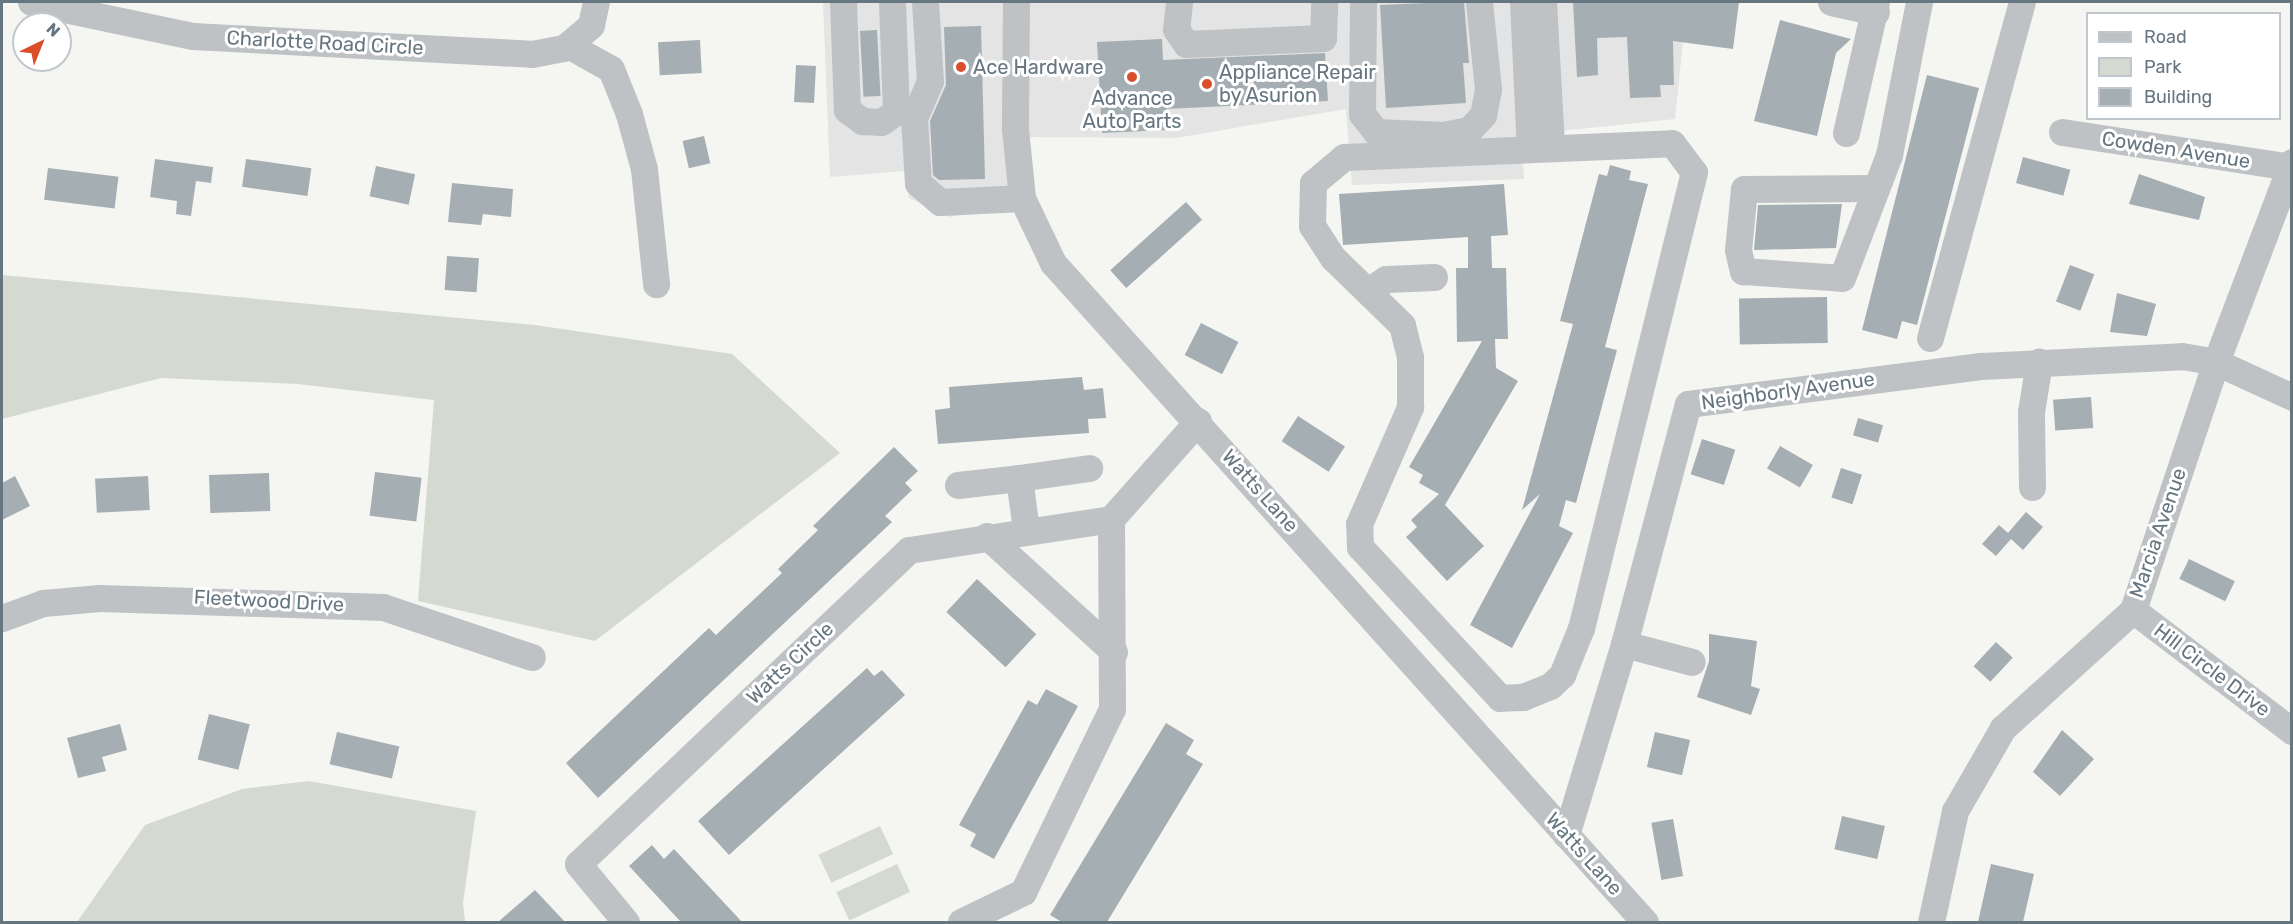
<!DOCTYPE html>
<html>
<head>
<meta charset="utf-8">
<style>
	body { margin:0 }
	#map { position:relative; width:2293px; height:924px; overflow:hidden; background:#f5f5f2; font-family:Rubik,sans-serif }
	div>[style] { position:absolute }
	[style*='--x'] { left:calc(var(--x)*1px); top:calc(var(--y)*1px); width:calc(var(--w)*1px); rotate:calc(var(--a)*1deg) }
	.built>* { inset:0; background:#e3e4e3 }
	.green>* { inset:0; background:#d5dad1; transform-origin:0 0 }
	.building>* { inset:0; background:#a5aeb2; transform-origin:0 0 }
	.minor>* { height:27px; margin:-13.5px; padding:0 13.5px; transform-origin:13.5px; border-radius:13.5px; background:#bec2c5 }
	.dots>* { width:16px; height:16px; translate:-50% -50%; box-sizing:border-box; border:3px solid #fff; border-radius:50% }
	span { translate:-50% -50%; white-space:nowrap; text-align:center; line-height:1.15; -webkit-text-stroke:6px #fff; paint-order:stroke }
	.street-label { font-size:20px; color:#657681 }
	.poi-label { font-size:20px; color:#657681 }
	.left { translate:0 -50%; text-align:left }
	.frame { position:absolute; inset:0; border:3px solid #657681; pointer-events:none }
	.legend { position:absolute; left:2086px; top:12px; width:195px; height:108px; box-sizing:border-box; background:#fff; border:2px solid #c1c8cd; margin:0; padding:8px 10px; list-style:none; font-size:18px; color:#657681 }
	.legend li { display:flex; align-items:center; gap:12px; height:30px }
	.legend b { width:30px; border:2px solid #c1c8cd }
	.north { position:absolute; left:12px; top:12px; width:60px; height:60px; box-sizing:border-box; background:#fff; border:2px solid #c1c8cd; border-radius:50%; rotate:43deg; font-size:16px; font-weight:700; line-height:24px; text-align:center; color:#657681 }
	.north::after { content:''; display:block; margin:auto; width:21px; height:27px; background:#db4e2c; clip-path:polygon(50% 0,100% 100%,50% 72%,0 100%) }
</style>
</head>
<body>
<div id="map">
	<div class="built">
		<div style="clip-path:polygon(823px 2px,1687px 2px,1675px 119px,1521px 135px,1524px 179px,1352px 185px,1346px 109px,1176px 138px,1006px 137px,1010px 207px,949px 217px,909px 198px,905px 171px,830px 177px)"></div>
	</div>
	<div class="green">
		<div style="clip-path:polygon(2px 275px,535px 325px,732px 354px,840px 453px,595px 641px,418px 601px,434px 400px,298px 384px,161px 378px,2px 419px)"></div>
		<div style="clip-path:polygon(309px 781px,476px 811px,463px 903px,465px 922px,77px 922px,145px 825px,242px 789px)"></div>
		<div style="left:880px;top:826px;width:31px;height:68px;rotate:65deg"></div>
		<div style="left:897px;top:864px;width:31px;height:67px;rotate:65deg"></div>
	</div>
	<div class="building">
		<div style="clip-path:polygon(1450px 2px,1464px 2px,1469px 63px,1463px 63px,1466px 103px,1386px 108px,1380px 5px)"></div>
		<div style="clip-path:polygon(1573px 2px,1739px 2px,1733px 49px,1673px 41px,1674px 85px,1660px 85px,1661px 97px,1630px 98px,1627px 37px,1597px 38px,1598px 75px,1577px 77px)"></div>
		<div style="clip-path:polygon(1780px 20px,1851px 39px,1836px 53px,1817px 136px,1754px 121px)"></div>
		<div style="clip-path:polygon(981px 26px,985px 179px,939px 180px,933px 175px,930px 121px,946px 85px,944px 27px)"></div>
		<div style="left:877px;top:30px;width:66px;height:17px;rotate:87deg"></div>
		<div style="clip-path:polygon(1162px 39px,1163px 60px,1325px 53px,1328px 101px,1166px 109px,1167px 130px,1102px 133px,1097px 42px)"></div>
		<div style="left:700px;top:40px;width:33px;height:42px;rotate:87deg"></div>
		<div style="left:796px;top:65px;width:20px;height:37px;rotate:3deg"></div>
		<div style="clip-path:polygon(1927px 75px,1979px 88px,1917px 325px,1902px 321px,1897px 339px,1862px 330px)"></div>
		<div style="left:704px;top:136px;width:28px;height:22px;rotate:77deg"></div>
		<div style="left:2023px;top:157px;width:49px;height:27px;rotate:15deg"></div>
		<div style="clip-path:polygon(155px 159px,213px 167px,211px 183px,196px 181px,191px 216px,176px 214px,177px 201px,150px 197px)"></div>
		<div style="left:246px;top:159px;width:66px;height:28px;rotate:8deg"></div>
		<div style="clip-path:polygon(1610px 165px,1631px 171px,1629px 180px,1648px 184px,1605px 347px,1617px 350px,1576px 503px,1566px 500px,1559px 526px,1573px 533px,1512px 648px,1470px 625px,1540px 494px,1522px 510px,1573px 324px,1560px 321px,1599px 174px,1607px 176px)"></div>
		<div style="left:376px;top:166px;width:40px;height:31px;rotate:12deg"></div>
		<div style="left:48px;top:168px;width:71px;height:32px;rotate:7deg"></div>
		<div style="clip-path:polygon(2139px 174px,2205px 197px,2199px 220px,2129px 204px)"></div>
		<div style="clip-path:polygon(452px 183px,513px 189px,511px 217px,483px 214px,481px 225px,448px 222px)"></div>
		<div style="clip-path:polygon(1504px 184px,1508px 235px,1491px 236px,1492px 268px,1506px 268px,1508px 339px,1495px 339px,1496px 368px,1518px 381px,1445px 505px,1484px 546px,1447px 581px,1406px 537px,1417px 527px,1411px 520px,1439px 494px,1419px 483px,1423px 475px,1409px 467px,1482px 341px,1457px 342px,1456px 268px,1468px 268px,1468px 237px,1343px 245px,1339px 194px)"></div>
		<div style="left:1186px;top:202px;width:24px;height:102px;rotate:48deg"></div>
		<div style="clip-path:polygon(1842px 204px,1836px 248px,1754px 250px,1758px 205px)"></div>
		<div style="left:447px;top:256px;width:32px;height:34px;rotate:4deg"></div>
		<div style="left:2070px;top:265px;width:26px;height:39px;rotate:21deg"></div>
		<div style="clip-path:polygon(2117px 293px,2156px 304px,2147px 336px,2110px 332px)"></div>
		<div style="left:1827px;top:297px;width:46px;height:88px;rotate:89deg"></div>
		<div style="left:1201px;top:323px;width:42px;height:36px;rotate:27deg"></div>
		<div style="clip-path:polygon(1082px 377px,1084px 390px,1103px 388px,1106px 418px,1088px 419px,1089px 433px,938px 444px,935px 410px,950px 408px,949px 387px)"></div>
		<div style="left:2091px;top:397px;width:31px;height:38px;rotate:86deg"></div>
		<div style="left:1298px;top:416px;width:56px;height:30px;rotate:33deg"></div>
		<div style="left:1858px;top:418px;width:26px;height:18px;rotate:16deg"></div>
		<div style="left:1702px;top:439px;width:35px;height:37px;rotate:18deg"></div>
		<div style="left:1780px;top:446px;width:38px;height:26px;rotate:30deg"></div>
		<div style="clip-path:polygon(894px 447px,918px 471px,905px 483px,912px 490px,885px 516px,892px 522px,598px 798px,566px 763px,709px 628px,716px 635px,782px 573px,778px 569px,818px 530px,813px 526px)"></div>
		<div style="left:1841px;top:468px;width:22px;height:31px;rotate:18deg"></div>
		<div style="left:375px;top:472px;width:47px;height:44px;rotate:7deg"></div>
		<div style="left:269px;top:473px;width:38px;height:60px;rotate:88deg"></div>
		<div style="clip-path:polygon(15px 476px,30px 506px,2px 520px,2px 483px)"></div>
		<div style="left:148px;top:476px;width:34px;height:53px;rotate:87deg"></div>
		<div style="clip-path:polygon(2026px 512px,2043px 527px,2023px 550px,2011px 539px,1996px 556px,1982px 544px,1999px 525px,2008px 533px)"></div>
		<div style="left:2189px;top:559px;width:51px;height:22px;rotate:26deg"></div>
		<div style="left:977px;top:579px;width:81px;height:45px;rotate:43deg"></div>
		<div style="clip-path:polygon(1709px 634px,1757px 641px,1751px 686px,1760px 689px,1751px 715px,1697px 697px,1709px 661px)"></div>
		<div style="left:1996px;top:642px;width:23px;height:33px;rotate:43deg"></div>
		<div style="clip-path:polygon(867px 668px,874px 676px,882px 670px,905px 695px,729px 855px,698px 821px)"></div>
		<div style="clip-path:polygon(1046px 689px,1078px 706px,994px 859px,970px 846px,976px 834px,959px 825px,1028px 700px,1037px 705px)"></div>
		<div style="left:209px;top:714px;width:42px;height:47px;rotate:14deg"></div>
		<div style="clip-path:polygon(1166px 723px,1194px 740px,1186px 754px,1203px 764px,1107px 922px,1062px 922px,1050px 915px)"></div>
		<div style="clip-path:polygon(120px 724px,127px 750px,102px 757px,106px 771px,78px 778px,67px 738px)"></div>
		<div style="clip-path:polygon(2062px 730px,2094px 759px,2060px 796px,2033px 772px)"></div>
		<div style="left:337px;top:732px;width:64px;height:33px;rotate:13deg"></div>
		<div style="left:1655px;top:732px;width:36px;height:36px;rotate:13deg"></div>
		<div style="left:1842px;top:816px;width:44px;height:34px;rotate:13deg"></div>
		<div style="left:1673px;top:819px;width:58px;height:22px;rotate:80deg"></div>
		<div style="clip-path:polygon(652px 845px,664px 859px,674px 849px,742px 922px,681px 922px,629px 866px)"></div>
		<div style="clip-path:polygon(1991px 864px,2034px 874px,2023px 922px,1978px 922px)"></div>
		<div style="clip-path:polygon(535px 890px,565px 922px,498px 922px)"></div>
	</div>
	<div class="minor">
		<div style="--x:31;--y:2;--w:165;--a:11.9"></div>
		<div style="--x:192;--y:36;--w:340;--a:3"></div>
		<div style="--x:532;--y:54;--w:33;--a:-11"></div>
		<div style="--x:564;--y:48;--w:35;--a:-40"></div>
		<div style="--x:591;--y:25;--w:24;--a:-78"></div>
		<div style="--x:843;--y:2;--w:108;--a:87.9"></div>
		<div style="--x:847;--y:110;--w:19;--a:36"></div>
		<div style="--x:862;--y:121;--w:19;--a:3"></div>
		<div style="--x:881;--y:122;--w:18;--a:-34"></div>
		<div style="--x:896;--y:112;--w:110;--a:-92.1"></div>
		<div style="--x:925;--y:2;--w:79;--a:86.4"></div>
		<div style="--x:930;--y:81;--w:40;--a:113.4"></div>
		<div style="--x:914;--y:118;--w:65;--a:86.5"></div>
		<div style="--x:918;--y:183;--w:29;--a:41"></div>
		<div style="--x:940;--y:202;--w:82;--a:-2.8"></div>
		<div style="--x:1016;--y:2;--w:127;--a:90.5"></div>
		<div style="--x:1015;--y:129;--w:69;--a:84.2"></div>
		<div style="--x:1022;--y:198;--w:72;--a:64.5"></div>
		<div style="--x:1053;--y:263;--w:886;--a:48.07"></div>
		<div style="--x:1179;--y:2;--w:27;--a:96"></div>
		<div style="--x:1176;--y:29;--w:18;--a:56"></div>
		<div style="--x:1186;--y:44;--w:137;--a:-2.5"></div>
		<div style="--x:1323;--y:38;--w:36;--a:-88"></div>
		<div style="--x:1363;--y:2;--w:112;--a:90.5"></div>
		<div style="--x:1362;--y:114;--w:23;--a:52"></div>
		<div style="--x:1376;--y:132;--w:67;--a:2.6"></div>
		<div style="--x:1443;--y:135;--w:26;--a:-11"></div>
		<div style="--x:1469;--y:130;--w:21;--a:-47"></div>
		<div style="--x:1483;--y:115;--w:26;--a:-79"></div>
		<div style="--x:1488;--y:89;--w:87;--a:-95.9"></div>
		<div style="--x:1523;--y:2;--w:146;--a:87.3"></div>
		<div style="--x:1543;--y:2;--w:145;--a:86.8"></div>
		<div style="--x:1831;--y:2;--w:46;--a:12.5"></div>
		<div style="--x:568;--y:45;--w:49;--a:29.2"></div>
		<div style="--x:611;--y:69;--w:48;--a:68.2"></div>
		<div style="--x:629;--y:114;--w:57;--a:74.7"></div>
		<div style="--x:644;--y:169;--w:116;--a:84"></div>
		<div style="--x:2062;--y:132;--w:231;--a:8.7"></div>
		<div style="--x:1846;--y:133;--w:134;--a:-77.1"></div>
		<div style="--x:1672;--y:143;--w:36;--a:53"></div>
		<div style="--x:1694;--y:172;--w:470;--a:103.9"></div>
		<div style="--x:1581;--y:628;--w:51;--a:112"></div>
		<div style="--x:1562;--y:675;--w:16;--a:137"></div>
		<div style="--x:1550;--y:686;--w:29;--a:158"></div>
		<div style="--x:1523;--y:697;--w:23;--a:178"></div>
		<div style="--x:1500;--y:698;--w:206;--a:-132.8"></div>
		<div style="--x:1360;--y:547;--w:23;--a:-92"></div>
		<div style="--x:1359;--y:524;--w:128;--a:-66.4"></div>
		<div style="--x:1410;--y:407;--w:50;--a:-90"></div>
		<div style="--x:1410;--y:357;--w:33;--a:-104"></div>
		<div style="--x:1402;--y:325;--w:96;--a:-135.8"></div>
		<div style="--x:1333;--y:258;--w:38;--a:-123"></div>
		<div style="--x:1312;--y:226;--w:43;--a:-88.7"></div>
		<div style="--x:1313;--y:183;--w:40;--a:-40"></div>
		<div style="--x:1344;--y:157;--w:328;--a:-2.4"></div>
		<div style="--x:1875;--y:188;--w:131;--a:179.6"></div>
		<div style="--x:1744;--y:189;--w:61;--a:95.6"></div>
		<div style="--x:1738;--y:250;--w:22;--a:77"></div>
		<div style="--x:1743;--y:271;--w:99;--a:4"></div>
		<div style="--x:1842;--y:278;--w:132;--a:-69.1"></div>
		<div style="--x:1889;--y:155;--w:156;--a:-78.9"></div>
		<div style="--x:1369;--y:290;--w:20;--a:-33"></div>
		<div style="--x:1386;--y:279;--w:48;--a:-2.4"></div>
		<div style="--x:1930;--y:338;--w:348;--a:-74.7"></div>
		<div style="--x:1019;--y:478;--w:71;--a:-8.1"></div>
		<div style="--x:958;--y:485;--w:61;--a:-6.5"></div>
		<div style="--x:1019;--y:478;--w:52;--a:82.3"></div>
		<div style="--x:2032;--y:487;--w:75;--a:-90.8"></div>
		<div style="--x:2031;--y:412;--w:51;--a:-80.9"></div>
		<div style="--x:987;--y:536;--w:172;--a:42.4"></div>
		<div style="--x:2133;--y:610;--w:200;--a:37.3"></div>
		<div style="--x:2;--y:618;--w:44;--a:-20.1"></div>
		<div style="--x:43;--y:603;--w:57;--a:-5"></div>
		<div style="--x:100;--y:598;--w:283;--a:1.8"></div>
		<div style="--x:383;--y:607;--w:157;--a:18.6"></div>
		<div style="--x:1624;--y:644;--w:70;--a:14.8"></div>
		<div style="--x:1566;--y:835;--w:200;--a:-73.1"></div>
		<div style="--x:1624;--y:644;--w:248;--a:-75.1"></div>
		<div style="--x:1688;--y:404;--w:295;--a:-7.4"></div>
		<div style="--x:1981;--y:366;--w:201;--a:-2.8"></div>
		<div style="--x:2182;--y:356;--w:35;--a:10"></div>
		<div style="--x:2216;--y:362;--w:84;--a:24.7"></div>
		<div style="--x:626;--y:922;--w:75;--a:-129.6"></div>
		<div style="--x:578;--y:864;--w:456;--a:-43.5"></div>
		<div style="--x:909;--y:550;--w:204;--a:-8.7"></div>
		<div style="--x:1111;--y:519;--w:131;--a:-48.4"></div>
		<div style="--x:961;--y:922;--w:69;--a:-25.8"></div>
		<div style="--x:1023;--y:892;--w:203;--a:-64.1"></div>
		<div style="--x:1112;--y:709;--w:190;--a:-90.3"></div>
		<div style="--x:1931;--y:922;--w:114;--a:-77.8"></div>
		<div style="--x:1955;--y:811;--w:96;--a:-60"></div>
		<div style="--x:2003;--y:728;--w:176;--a:-42.2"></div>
		<div style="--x:2133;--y:610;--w:262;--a:-71.5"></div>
		<div style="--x:2216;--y:362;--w:214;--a:-69.2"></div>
	</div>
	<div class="dots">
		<div style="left:961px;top:67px;background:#db4e2c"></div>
		<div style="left:1132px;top:77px;background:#db4e2c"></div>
		<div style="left:1207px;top:84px;background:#db4e2c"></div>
	</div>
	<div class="street-label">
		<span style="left:325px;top:43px;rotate:3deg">Charlotte Road Circle</span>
		<span style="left:2176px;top:150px;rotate:9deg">Cowden Avenue</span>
		<span style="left:1788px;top:391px;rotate:-8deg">Neighborly Avenue</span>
		<span style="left:1260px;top:491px;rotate:48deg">Watts Lane</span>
		<span style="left:2158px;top:533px;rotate:-71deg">Marcia Avenue</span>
		<span style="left:269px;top:601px;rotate:3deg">Fleetwood Drive</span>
		<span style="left:790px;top:663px;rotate:-43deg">Watts Circle</span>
		<span style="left:2212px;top:670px;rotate:37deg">Hill Circle Drive</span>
		<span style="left:1584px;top:854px;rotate:48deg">Watts Lane</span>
	</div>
	<div class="poi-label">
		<span class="left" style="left:973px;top:67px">Ace Hardware</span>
		<span class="left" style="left:1219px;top:84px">Appliance Repair<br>by Asurion</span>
		<span style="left:1132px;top:110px">Advance<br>Auto Parts</span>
	</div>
	<div class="frame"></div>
	<ul class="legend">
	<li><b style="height:8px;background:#bec2c5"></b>Road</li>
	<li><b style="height:16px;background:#d5dad1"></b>Park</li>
	<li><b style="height:16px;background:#a5aeb2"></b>Building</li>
	</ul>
	<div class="north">N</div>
</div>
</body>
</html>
